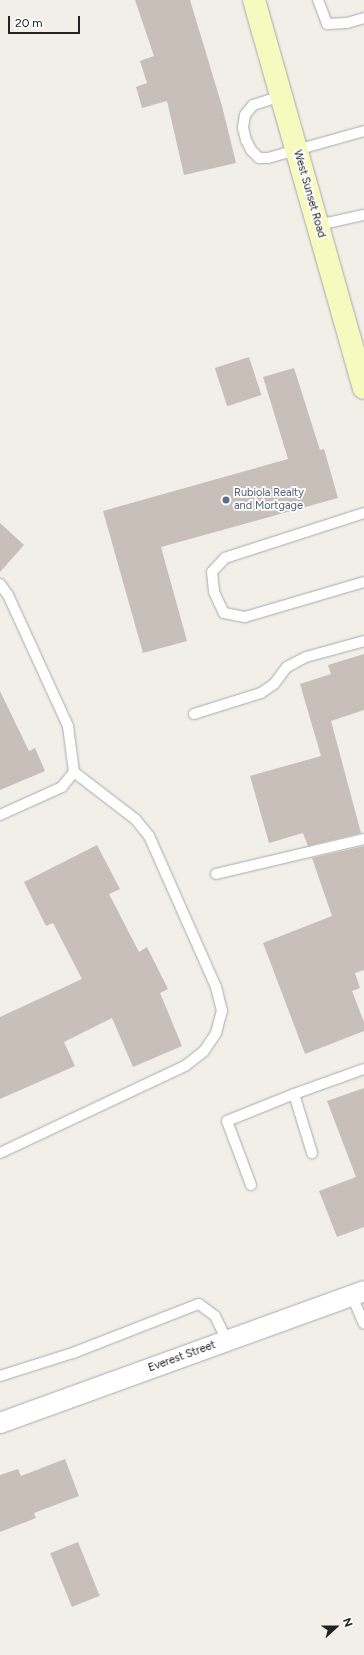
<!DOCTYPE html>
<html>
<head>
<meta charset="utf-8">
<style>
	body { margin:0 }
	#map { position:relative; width:364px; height:1655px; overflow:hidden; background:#f2efe9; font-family:Figtree,sans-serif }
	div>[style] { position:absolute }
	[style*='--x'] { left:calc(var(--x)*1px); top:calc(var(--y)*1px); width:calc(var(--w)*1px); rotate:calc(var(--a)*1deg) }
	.building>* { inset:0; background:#c7bfb8; transform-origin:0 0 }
	.roads { filter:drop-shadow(0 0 1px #a9a9a9) drop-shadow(0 0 1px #a9a9a9) }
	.lane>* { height:10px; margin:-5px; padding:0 5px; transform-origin:5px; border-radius:5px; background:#fff }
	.street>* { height:20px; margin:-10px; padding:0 10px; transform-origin:10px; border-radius:10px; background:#fff }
	.secondary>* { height:22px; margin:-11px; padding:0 11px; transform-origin:11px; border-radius:11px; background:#f7fabf }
	.dots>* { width:11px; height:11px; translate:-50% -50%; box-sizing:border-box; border:2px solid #fff; border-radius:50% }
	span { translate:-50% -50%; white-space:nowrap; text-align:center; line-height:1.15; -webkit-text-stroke:3.5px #fff; paint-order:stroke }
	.street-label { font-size:11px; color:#222 }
	.service-label { font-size:11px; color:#4e5e75 }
	.left { translate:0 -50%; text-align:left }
	.north { position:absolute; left:316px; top:1607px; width:40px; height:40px; -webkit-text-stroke:3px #fff; paint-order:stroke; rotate:69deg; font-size:11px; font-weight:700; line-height:16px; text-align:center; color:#222 }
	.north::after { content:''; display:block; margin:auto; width:14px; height:18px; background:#222; clip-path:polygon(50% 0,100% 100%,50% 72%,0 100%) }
	.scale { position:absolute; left:8px; top:16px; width:72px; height:18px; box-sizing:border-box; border:2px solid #222; border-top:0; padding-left:5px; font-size:12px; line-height:14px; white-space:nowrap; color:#222; -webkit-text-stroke:3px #fff; paint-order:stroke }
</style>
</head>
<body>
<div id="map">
	<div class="building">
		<div style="clip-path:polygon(135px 0,190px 0,222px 106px,236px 163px,184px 175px,167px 101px,142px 108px,136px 87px,147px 83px,140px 61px,154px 56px)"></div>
		<div style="left:249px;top:357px;width:40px;height:36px;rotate:72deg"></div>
		<div style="clip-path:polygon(294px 368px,320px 450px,324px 449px,338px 498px,161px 547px,187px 641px,143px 653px,103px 511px,288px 459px,263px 377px)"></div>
		<div style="clip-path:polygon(0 523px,24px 545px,0 572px)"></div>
		<div style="clip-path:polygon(364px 654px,364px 710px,331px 721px,361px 833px,308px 846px,303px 833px,269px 843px,250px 776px,321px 756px,300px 684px,331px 674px,328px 665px)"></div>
		<div style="clip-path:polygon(0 691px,29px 751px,35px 748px,45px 771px,0 790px)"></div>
		<div style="clip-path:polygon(97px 845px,120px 889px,109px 894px,139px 952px,147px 947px,168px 989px,160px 993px,182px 1046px,133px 1067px,112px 1018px,64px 1042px,75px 1066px,0 1099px,0 1017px,82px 979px,53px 923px,46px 926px,24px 882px)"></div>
		<div style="clip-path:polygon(364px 846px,364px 970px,355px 973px,360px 988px,352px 991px,364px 1022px,364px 1031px,305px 1054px,263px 943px,332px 916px,312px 858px)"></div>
		<div style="clip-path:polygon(364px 1088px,364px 1227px,337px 1237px,319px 1191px,356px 1177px,327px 1101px)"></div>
		<div style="clip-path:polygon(65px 1459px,79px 1496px,34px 1513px,36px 1518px,0 1532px,0 1475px,18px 1469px,21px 1476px)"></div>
		<div style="left:78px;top:1542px;width:58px;height:30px;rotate:68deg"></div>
	</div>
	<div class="roads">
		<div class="lane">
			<div style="--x:318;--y:0;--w:26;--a:69"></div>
			<div style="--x:327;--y:24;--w:20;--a:-3"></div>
			<div style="--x:347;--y:23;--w:18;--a:-16"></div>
			<div style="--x:281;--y:96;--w:29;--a:162"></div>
			<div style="--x:253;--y:105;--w:13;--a:129"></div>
			<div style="--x:245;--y:115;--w:13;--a:99"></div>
			<div style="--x:243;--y:128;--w:12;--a:76"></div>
			<div style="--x:246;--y:140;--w:11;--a:63"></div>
			<div style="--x:251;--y:150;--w:11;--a:45"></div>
			<div style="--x:259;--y:158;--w:9;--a:0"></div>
			<div style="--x:268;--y:158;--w:100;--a:-15.7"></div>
			<div style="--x:318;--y:225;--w:47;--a:-12.3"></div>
			<div style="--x:364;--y:513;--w:146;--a:162.1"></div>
			<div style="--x:225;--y:558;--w:19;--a:133"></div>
			<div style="--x:212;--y:572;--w:20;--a:84"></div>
			<div style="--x:214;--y:592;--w:23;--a:65"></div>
			<div style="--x:224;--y:613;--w:21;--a:11"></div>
			<div style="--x:245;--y:617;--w:124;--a:-16.4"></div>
			<div style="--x:0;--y:584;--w:14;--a:54"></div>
			<div style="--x:8;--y:595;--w:144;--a:65.4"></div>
			<div style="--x:68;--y:726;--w:46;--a:82.6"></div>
			<div style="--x:74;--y:772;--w:19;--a:129"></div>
			<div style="--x:62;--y:787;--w:68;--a:155.7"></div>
			<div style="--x:194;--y:714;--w:70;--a:-17.4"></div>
			<div style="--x:261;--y:693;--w:16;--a:-35"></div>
			<div style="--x:274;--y:684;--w:21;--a:-53"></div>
			<div style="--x:287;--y:667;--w:21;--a:-28"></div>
			<div style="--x:306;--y:657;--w:60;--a:-15.4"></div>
			<div style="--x:216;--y:874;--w:152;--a:-13.3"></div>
			<div style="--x:294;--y:1094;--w:74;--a:-19.7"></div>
			<div style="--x:0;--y:1153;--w:204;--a:-25.2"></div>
			<div style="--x:185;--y:1066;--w:24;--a:-38"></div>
			<div style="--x:204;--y:1051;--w:22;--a:-56"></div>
			<div style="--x:216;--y:1033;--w:23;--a:-75"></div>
			<div style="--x:222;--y:1011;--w:25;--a:-104"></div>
			<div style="--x:216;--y:987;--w:165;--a:-113.9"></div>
			<div style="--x:149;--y:836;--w:22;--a:-129"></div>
			<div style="--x:135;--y:819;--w:77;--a:-142.4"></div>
			<div style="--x:251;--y:1185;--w:68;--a:-110.6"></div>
			<div style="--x:227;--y:1121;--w:72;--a:-21.9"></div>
			<div style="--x:294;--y:1094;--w:62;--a:73"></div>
			<div style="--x:352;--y:1296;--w:30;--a:67"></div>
			<div style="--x:0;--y:1376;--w:77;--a:-17.5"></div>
			<div style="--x:73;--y:1353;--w:135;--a:-21.3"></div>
			<div style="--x:199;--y:1304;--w:20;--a:37"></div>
			<div style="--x:215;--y:1316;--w:28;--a:64"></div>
		</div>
		<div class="street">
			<div style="--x:0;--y:1423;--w:387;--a:-19.9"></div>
		</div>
		<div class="secondary">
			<div style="--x:254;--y:0;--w:403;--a:74.2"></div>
		</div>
	</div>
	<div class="dots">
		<div style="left:226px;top:500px;background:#5c6f8a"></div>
	</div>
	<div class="street-label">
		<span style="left:309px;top:194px;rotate:74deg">West Sunset Road</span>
		<span style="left:182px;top:1357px;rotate:-20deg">Everest Street</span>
	</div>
	<div class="service-label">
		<span class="left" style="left:234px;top:500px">Rubiola Realty<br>and Mortgage</span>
	</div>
	<div class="north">N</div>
	<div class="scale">20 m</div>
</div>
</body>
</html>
